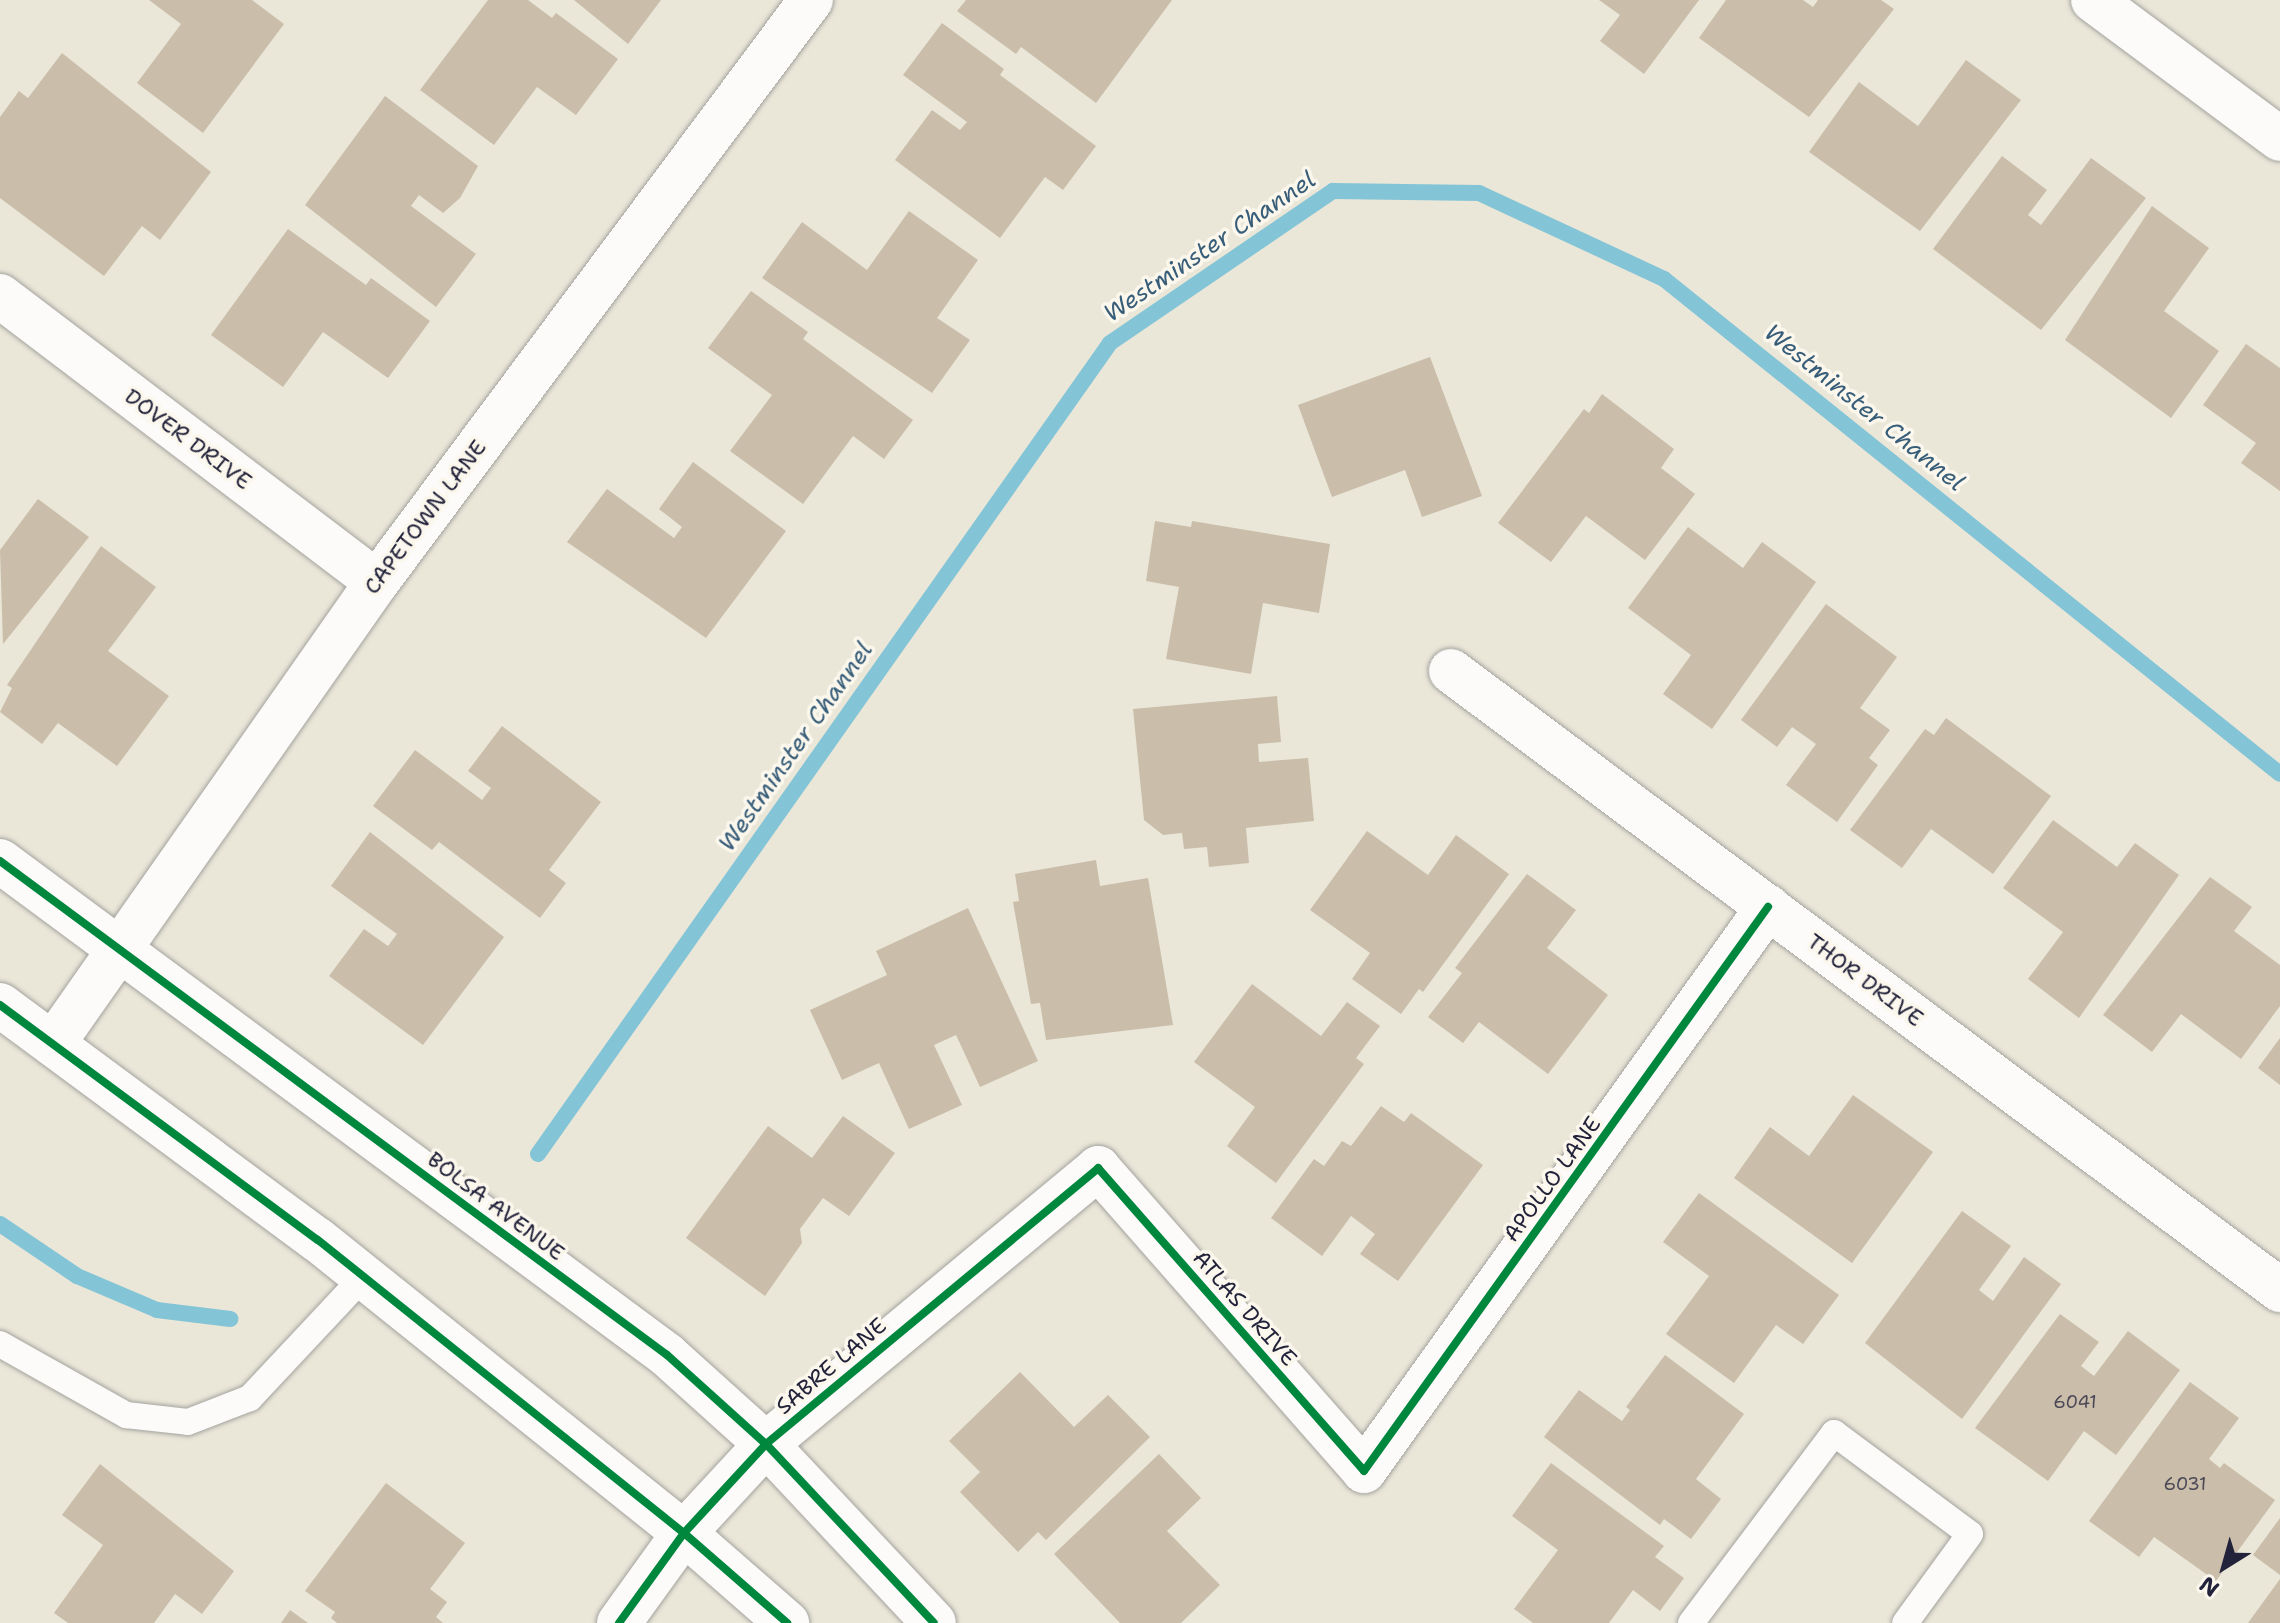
<!DOCTYPE html>
<html>
<head>
<meta charset="utf-8">
<style>
	body { margin:0 }
	#map { position:relative; width:2280px; height:1623px; overflow:hidden; background:#eae7d9; font-family:"Shantell Sans",sans-serif }
	div>[style] { position:absolute }
	[style*='--x'] { left:calc(var(--x)*1px); top:calc(var(--y)*1px); width:calc(var(--w)*1px); rotate:calc(var(--a)*1deg) }
	.stream>* { height:16px; margin:-8px; padding:0 8px; transform-origin:8px; border-radius:8px; background:#83c4d6 }
	.building>* { inset:0; background:#cabdaa }
	.roads { filter:drop-shadow(0 0 2px #a4a39e) drop-shadow(0 0 2px #a4a39e) }
	.service>* { height:26px; margin:-13px; padding:0 13px; transform-origin:13px; border-radius:13px; background:#fcfbf9 }
	.minor>* { height:44px; margin:-22px; padding:0 22px; transform-origin:22px; border-radius:22px; background:#fcfbf9 }
	.secondary>* { height:44px; margin:-22px; padding:0 22px; transform-origin:22px; border-radius:22px; background:#fcfbf9 }
	.cycleway>* { height:8px; margin:-4px; padding:0 4px; transform-origin:4px; border-radius:4px; background:#00873e }
	span { translate:-50% -50%; white-space:nowrap; text-align:center; line-height:1.15; -webkit-text-stroke:7px #fbf7ec; paint-order:stroke }
	.number-label { font-size:18px; color:#4c4957 }
	.number-label span { -webkit-text-stroke-width:0 }
	.street-label { font-size:22px; color:#22223b }
	.water-label { font-size:24px; color:#375d79; font-style:italic }
	.north { position:absolute; left:2184px; top:1527px; width:80px; height:80px; -webkit-text-stroke:6px #fbf7ec; paint-order:stroke; rotate:217deg; font-size:22px; font-weight:700; line-height:32px; text-align:center; color:#22223b }
	.north::after { content:''; display:block; margin:auto; width:28px; height:36px; background:#22223b; clip-path:polygon(50% 0,100% 100%,50% 72%,0 100%) }
</style>
</head>
<body>
<div id="map">
	<div class="stream">
		<div style="--x:538;--y:1154;--w:992;--a:-54.8"></div>
		<div style="--x:1110;--y:343;--w:270;--a:-34.3"></div>
		<div style="--x:1333;--y:191;--w:146;--a:0.8"></div>
		<div style="--x:1479;--y:193;--w:204;--a:24.9"></div>
		<div style="--x:1664;--y:279;--w:790;--a:38.78"></div>
		<div style="--x:0;--y:1224;--w:93;--a:34"></div>
		<div style="--x:77;--y:1276;--w:87;--a:23"></div>
		<div style="--x:157;--y:1310;--w:74;--a:7"></div>
	</div>
	<div class="building">
		<div style="clip-path:polygon(149px 0,252px 0,284px 24px,203px 133px,137px 83px,181px 24px)"></div>
		<div style="clip-path:polygon(488px 0,528px 0,552px 18px,556px 13px,618px 59px,576px 115px,537px 87px,494px 145px,420px 90px)"></div>
		<div style="clip-path:polygon(574px 0,661px 0,628px 44px)"></div>
		<div style="clip-path:polygon(966px 0,1172px 0,1096px 103px,1021px 47px,1016px 54px,957px 11px)"></div>
		<div style="clip-path:polygon(1599px 0,1699px 0,1644px 74px,1600px 41px,1620px 15px)"></div>
		<div style="clip-path:polygon(1726px 0,1803px 0,1813px 7px,1818px 0,1881px 0,1894px 9px,1809px 117px,1699px 38px)"></div>
		<div style="clip-path:polygon(942px 23px,1004px 69px,1000px 75px,1096px 146px,1063px 190px,1045px 177px,1000px 238px,895px 160px,932px 110px,960px 130px,967px 122px,903px 75px)"></div>
		<div style="clip-path:polygon(62px 53px,211px 172px,160px 240px,142px 226px,104px 276px,0 198px,0 117px,19px 91px,28px 98px)"></div>
		<div style="clip-path:polygon(1966px 60px,2021px 100px,1920px 231px,1809px 152px,1859px 82px,1918px 126px)"></div>
		<div style="clip-path:polygon(385px 96px,478px 166px,460px 198px,443px 213px,419px 195px,411px 206px,476px 254px,436px 307px,305px 205px)"></div>
		<div style="clip-path:polygon(2002px 156px,2047px 190px,2028px 215px,2041px 225px,2091px 158px,2146px 198px,2041px 330px,1933px 249px)"></div>
		<div style="clip-path:polygon(2152px 206px,2209px 248px,2164px 311px,2219px 351px,2171px 418px,2065px 340px)"></div>
		<div style="clip-path:polygon(909px 211px,978px 260px,937px 318px,970px 340px,932px 393px,762px 278px,802px 222px,867px 270px)"></div>
		<div style="clip-path:polygon(288px 229px,366px 285px,371px 278px,430px 321px,388px 378px,323px 332px,283px 387px,211px 335px)"></div>
		<div style="clip-path:polygon(751px 291px,808px 332px,803px 339px,913px 420px,884px 459px,853px 436px,803px 504px,730px 451px,772px 395px,708px 348px)"></div>
		<div style="clip-path:polygon(2246px 344px,2280px 368px,2280px 491px,2241px 463px,2256px 443px,2203px 405px)"></div>
		<div style="clip-path:polygon(1430px 357px,1482px 496px,1422px 517px,1405px 470px,1332px 497px,1298px 405px)"></div>
		<div style="clip-path:polygon(1602px 394px,1674px 449px,1661px 468px,1695px 494px,1645px 560px,1586px 516px,1551px 562px,1498px 523px,1584px 409px,1589px 413px)"></div>
		<div style="clip-path:polygon(693px 462px,786px 531px,706px 638px,567px 542px,607px 489px,674px 538px,682px 527px,659px 509px)"></div>
		<div style="clip-path:polygon(38px 499px,89px 537px,3px 644px,0 550px)"></div>
		<div style="clip-path:polygon(1155px 521px,1191px 527px,1192px 521px,1330px 544px,1319px 613px,1263px 603px,1251px 674px,1166px 659px,1179px 587px,1146px 581px)"></div>
		<div style="clip-path:polygon(1688px 527px,1743px 568px,1762px 542px,1816px 582px,1712px 729px,1663px 694px,1691px 655px,1628px 608px)"></div>
		<div style="clip-path:polygon(101px 546px,156px 587px,108px 651px,169px 696px,117px 766px,58px 723px,42px 744px,0 712px,12px 688px,7px 685px)"></div>
		<div style="clip-path:polygon(1826px 604px,1897px 657px,1860px 708px,1890px 730px,1869px 758px,1878px 765px,1837px 822px,1786px 785px,1816px 744px,1792px 727px,1777px 747px,1741px 720px)"></div>
		<div style="clip-path:polygon(1277px 696px,1281px 742px,1258px 744px,1259px 762px,1308px 758px,1314px 821px,1246px 828px,1249px 863px,1209px 867px,1207px 847px,1184px 849px,1182px 833px,1163px 835px,1144px 820px,1133px 709px)"></div>
		<div style="clip-path:polygon(1946px 718px,2051px 796px,1993px 874px,1931px 829px,1902px 868px,1850px 830px,1925px 729px,1934px 735px)"></div>
		<div style="clip-path:polygon(502px 726px,601px 802px,549px 870px,566px 883px,540px 918px,439px 842px,432px 850px,373px 806px,415px 750px,482px 800px,491px 788px,468px 771px)"></div>
		<div style="clip-path:polygon(2053px 820px,2117px 867px,2135px 843px,2179px 875px,2079px 1018px,2028px 979px,2063px 932px,2003px 888px)"></div>
		<div style="clip-path:polygon(1367px 831px,1428px 875px,1456px 835px,1509px 874px,1423px 992px,1419px 989px,1401px 1014px,1352px 979px,1370px 953px,1310px 910px)"></div>
		<div style="clip-path:polygon(370px 832px,504px 937px,423px 1045px,329px 976px,364px 929px,388px 946px,397px 934px,331px 886px)"></div>
		<div style="clip-path:polygon(1096px 860px,1100px 886px,1148px 878px,1173px 1025px,1046px 1040px,1040px 1003px,1031px 1004px,1013px 902px,1019px 901px,1015px 874px)"></div>
		<div style="clip-path:polygon(1527px 874px,1576px 910px,1547px 948px,1608px 995px,1548px 1074px,1479px 1022px,1463px 1043px,1428px 1017px,1462px 973px,1455px 968px)"></div>
		<div style="clip-path:polygon(2210px 877px,2252px 907px,2234px 931px,2280px 965px,2280px 1006px,2241px 1059px,2181px 1014px,2152px 1052px,2103px 1015px)"></div>
		<div style="clip-path:polygon(968px 908px,1038px 1061px,980px 1087px,956px 1035px,934px 1045px,962px 1105px,909px 1129px,879px 1063px,842px 1080px,810px 1010px,887px 975px,876px 951px)"></div>
		<div style="clip-path:polygon(1252px 984px,1321px 1036px,1347px 1002px,1380px 1026px,1356px 1058px,1364px 1064px,1276px 1183px,1227px 1146px,1255px 1107px,1194px 1062px)"></div>
		<div style="clip-path:polygon(2280px 1038px,2280px 1085px,2258px 1068px)"></div>
		<div style="clip-path:polygon(1853px 1095px,1933px 1152px,1852px 1263px,1734px 1178px,1770px 1127px,1809px 1156px)"></div>
		<div style="clip-path:polygon(1381px 1106px,1404px 1122px,1411px 1113px,1483px 1165px,1398px 1281px,1360px 1254px,1375px 1234px,1351px 1216px,1322px 1256px,1271px 1218px,1314px 1159px,1324px 1166px,1342px 1141px,1351px 1146px)"></div>
		<div style="clip-path:polygon(843px 1116px,895px 1153px,849px 1216px,823px 1198px,800px 1229px,802px 1243px,765px 1296px,686px 1238px,768px 1126px,812px 1158px)"></div>
		<div style="clip-path:polygon(1699px 1193px,1839px 1295px,1803px 1344px,1776px 1325px,1734px 1383px,1666px 1334px,1709px 1276px,1663px 1242px)"></div>
		<div style="clip-path:polygon(1962px 1211px,2011px 1246px,1979px 1290px,1993px 1301px,2024px 1257px,2061px 1284px,1962px 1419px,1865px 1343px)"></div>
		<div style="clip-path:polygon(2060px 1314px,2099px 1342px,2081px 1366px,2094px 1376px,2128px 1331px,2180px 1370px,2116px 1455px,2084px 1431px,2048px 1481px,1975px 1428px)"></div>
		<div style="clip-path:polygon(1665px 1355px,1744px 1414px,1696px 1479px,1721px 1499px,1691px 1539px,1664px 1519px,1660px 1525px,1544px 1437px,1579px 1390px,1622px 1421px,1630px 1410px,1626px 1407px)"></div>
		<div style="clip-path:polygon(1020px 1372px,1074px 1427px,1108px 1395px,1150px 1437px,1046px 1540px,1038px 1532px,1018px 1552px,960px 1492px,980px 1472px,949px 1441px)"></div>
		<div style="clip-path:polygon(2190px 1382px,2239px 1418px,2209px 1459px,2220px 1468px,2224px 1463px,2275px 1500px,2216px 1581px,2154px 1537px,2139px 1557px,2089px 1521px)"></div>
		<div style="clip-path:polygon(1159px 1454px,1201px 1498px,1167px 1531px,1220px 1585px,1181px 1623px,1120px 1623px,1054px 1554px)"></div>
		<div style="clip-path:polygon(1551px 1463px,1664px 1546px,1655px 1557px,1684px 1578px,1660px 1611px,1633px 1590px,1609px 1623px,1533px 1623px,1514px 1609px,1558px 1550px,1512px 1516px)"></div>
		<div style="clip-path:polygon(100px 1464px,234px 1571px,202px 1614px,175px 1594px,154px 1623px,68px 1623px,54px 1613px,103px 1545px,62px 1515px)"></div>
		<div style="clip-path:polygon(386px 1483px,465px 1543px,430px 1589px,447px 1602px,436px 1617px,443px 1623px,337px 1623px,331px 1618px,335px 1612px,305px 1591px)"></div>
		<div style="clip-path:polygon(2280px 1518px,2280px 1575px,2253px 1555px)"></div>
		<div style="clip-path:polygon(2280px 1579px,2280px 1623px,2248px 1623px)"></div>
		<div style="clip-path:polygon(290px 1610px,308px 1623px,281px 1623px)"></div>
	</div>
	<div class="roads">
		<div class="service">
			<div style="--x:0;--y:1344;--w:145;--a:29.4"></div>
			<div style="--x:126;--y:1415;--w:62;--a:6.4"></div>
			<div style="--x:188;--y:1422;--w:66;--a:-21.2"></div>
			<div style="--x:250;--y:1398;--w:167;--a:-46.9"></div>
			<div style="--x:1691;--y:1623;--w:238;--a:-53"></div>
			<div style="--x:1834;--y:1433;--w:169;--a:36.6"></div>
			<div style="--x:1970;--y:1534;--w:110;--a:126.1"></div>
		</div>
		<div class="minor">
			<div style="--x:2093;--y:0;--w:233;--a:36.6"></div>
			<div style="--x:0;--y:296;--w:473;--a:37.2"></div>
			<div style="--x:1451;--y:671;--w:1035;--a:36.75"></div>
			<div style="--x:53;--y:1044;--w:564;--a:-54.96"></div>
			<div style="--x:377;--y:582;--w:726;--a:-53.29"></div>
			<div style="--x:619;--y:1623;--w:111;--a:-54.2"></div>
			<div style="--x:684;--y:1533;--w:121;--a:-47.3"></div>
			<div style="--x:766;--y:1444;--w:432;--a:-39.7"></div>
			<div style="--x:1098;--y:1168;--w:403;--a:48.7"></div>
			<div style="--x:1364;--y:1471;--w:694;--a:-54.39"></div>
		</div>
		<div class="secondary">
			<div style="--x:0;--y:861;--w:830;--a:36.52"></div>
			<div style="--x:667;--y:1355;--w:133;--a:42"></div>
			<div style="--x:766;--y:1444;--w:245;--a:46.8"></div>
			<div style="--x:0;--y:1005;--w:395;--a:36.5"></div>
			<div style="--x:318;--y:1240;--w:469;--a:38.7"></div>
			<div style="--x:684;--y:1533;--w:137;--a:41.1"></div>
		</div>
	</div>
	<div class="cycleway">
		<div style="--x:0;--y:861;--w:830;--a:36.52"></div>
		<div style="--x:667;--y:1355;--w:133;--a:42"></div>
		<div style="--x:766;--y:1444;--w:245;--a:46.8"></div>
		<div style="--x:0;--y:1005;--w:395;--a:36.5"></div>
		<div style="--x:318;--y:1240;--w:469;--a:38.7"></div>
		<div style="--x:684;--y:1533;--w:137;--a:41.1"></div>
		<div style="--x:619;--y:1623;--w:111;--a:-54.2"></div>
		<div style="--x:684;--y:1533;--w:121;--a:-47.3"></div>
		<div style="--x:766;--y:1444;--w:432;--a:-39.7"></div>
		<div style="--x:1098;--y:1168;--w:403;--a:48.7"></div>
		<div style="--x:1364;--y:1471;--w:694;--a:-54.39"></div>
	</div>
	<div class="number-label">
		<span style="left:2075px;top:1402px">6041</span>
		<span style="left:2185px;top:1484px">6031</span>
	</div>
	<div class="street-label">
		<span style="left:188px;top:439px;rotate:37deg">DOVER DRIVE</span>
		<span style="left:425px;top:517px;rotate:-53deg">CAPETOWN LANE</span>
		<span style="left:1865px;top:980px;rotate:37deg">THOR DRIVE</span>
		<span style="left:1552px;top:1179px;rotate:-54deg">APOLLO LANE</span>
		<span style="left:496px;top:1206px;rotate:37deg">BOLSA AVENUE</span>
		<span style="left:1245px;top:1308px;rotate:49deg">ATLAS DRIVE</span>
		<span style="left:831px;top:1366px;rotate:-40deg">SABRE LANE</span>
	</div>
	<div class="water-label">
		<span style="left:1210px;top:247px;rotate:-34deg">Westminster Channel</span>
		<span style="left:1864px;top:408px;rotate:39deg">Westminster Channel</span>
		<span style="left:796px;top:747px;rotate:-55deg">Westminster Channel</span>
	</div>
	<div class="north">N</div>
</div>
</body>
</html>
